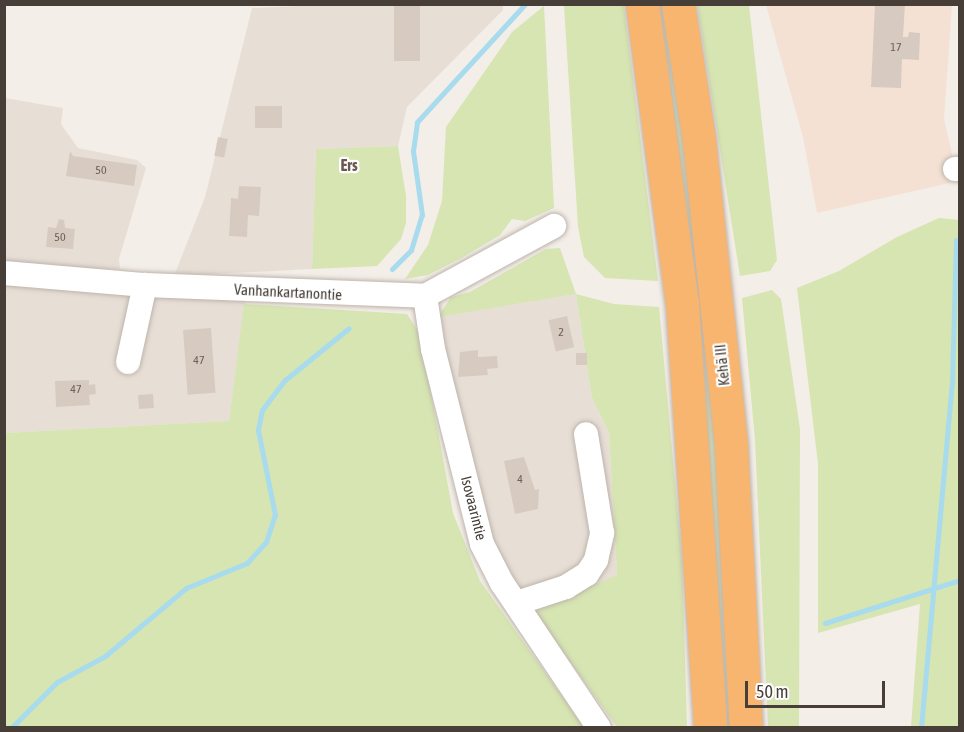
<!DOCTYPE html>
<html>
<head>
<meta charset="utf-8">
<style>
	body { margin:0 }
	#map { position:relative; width:964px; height:732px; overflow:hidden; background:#f3eee8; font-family:"Asap Condensed",sans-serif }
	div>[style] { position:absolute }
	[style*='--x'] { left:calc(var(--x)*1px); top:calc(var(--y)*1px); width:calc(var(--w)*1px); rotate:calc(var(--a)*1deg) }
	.residential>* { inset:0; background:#e7dfd6 }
	.commercial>* { inset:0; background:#f4e1d4 }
	.green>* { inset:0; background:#d6e5b2 }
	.stream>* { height:5px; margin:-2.5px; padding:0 2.5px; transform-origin:2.5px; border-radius:2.5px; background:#a7dbed }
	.building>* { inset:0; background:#d7cbc1; transform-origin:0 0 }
	.roads { filter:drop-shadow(0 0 2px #beb4ab) drop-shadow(0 0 2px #beb4ab) }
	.minor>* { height:24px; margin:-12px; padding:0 12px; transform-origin:12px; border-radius:12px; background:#fff }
	.highway>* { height:33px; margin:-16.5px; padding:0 16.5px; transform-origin:16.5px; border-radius:16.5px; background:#f7b56f }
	span { translate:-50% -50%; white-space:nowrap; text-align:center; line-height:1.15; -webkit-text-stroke:4.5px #fff; paint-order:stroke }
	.number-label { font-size:12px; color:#6a615a }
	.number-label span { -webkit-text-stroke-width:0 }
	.street-label { font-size:15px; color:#463e37 }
	.neighbourhood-label { font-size:16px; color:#685a4e; font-weight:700 }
	.frame { position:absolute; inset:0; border:6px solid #463e37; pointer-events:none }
	.scale { position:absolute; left:745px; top:681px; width:140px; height:27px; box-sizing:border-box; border:3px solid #463e37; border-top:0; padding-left:8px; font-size:18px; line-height:21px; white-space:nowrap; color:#463e37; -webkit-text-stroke:4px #fff; paint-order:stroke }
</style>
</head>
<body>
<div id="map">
	<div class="residential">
		<div style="clip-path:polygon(341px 4px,503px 5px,503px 10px,407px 107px,398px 146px,316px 149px,312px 269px,174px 276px,205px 197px,252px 8px)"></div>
		<div style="clip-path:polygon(5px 98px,63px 108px,61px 124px,78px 148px,137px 160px,146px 168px,119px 259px,120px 269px,5px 267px)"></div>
		<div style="clip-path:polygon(5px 273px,247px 290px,229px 421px,5px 433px)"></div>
		<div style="clip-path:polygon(576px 294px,592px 398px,609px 433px,617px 576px,534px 612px,492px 548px,429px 318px)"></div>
	</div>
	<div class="commercial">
		<div style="clip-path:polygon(766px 5px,952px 5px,944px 119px,958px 181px,817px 213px,803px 137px)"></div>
	</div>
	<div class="green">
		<div style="clip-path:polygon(564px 5px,624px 5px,658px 281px,605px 278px,584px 257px,578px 227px)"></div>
		<div style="clip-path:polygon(657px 5px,665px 5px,675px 71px,712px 380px,732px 727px,725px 727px,704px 377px)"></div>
		<div style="clip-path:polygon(697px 5px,749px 5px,777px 260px,770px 271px,740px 276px)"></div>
		<div style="clip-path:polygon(544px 6px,554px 208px,525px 221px,512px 219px,500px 235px,463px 257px,428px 275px,405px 279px,428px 245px,442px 201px,446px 127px,512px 32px)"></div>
		<div style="clip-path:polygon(398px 146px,406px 196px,406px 223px,401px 239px,377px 266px,312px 269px,316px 149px)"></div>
		<div style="clip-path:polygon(939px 218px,960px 220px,959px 727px,911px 727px,920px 604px,818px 633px,818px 464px,797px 288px,839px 271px,897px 237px)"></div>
		<div style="clip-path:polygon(560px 248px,576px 294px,614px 304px,659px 307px,682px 559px,687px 727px,617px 727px,534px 612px,617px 575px,609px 433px,592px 398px,576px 294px,438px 317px,451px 297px,470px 292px,546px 249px)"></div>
		<div style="clip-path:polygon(772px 290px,781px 299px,800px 429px,799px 727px,768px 727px,755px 440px,742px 298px)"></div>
		<div style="clip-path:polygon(244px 304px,407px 314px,420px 334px,453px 513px,480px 581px,584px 727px,5px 727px,4px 433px,229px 421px)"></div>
	</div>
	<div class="stream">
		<div style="--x:392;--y:269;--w:27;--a:-45"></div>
		<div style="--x:411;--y:250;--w:37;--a:-73"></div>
		<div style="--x:422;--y:215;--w:65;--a:-98"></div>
		<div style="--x:413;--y:151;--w:29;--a:-82"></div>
		<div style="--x:417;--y:122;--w:160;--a:-47.5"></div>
		<div style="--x:825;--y:623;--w:142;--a:-17.7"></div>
		<div style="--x:11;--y:728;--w:65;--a:-45"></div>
		<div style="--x:57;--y:682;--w:55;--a:-28.4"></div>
		<div style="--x:105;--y:656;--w:106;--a:-40"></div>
		<div style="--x:186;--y:588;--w:66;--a:-22.3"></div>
		<div style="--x:247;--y:563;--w:28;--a:-48"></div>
		<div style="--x:266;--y:542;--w:28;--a:-72"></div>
		<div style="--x:275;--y:515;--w:87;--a:-101.3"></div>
		<div style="--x:258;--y:430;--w:20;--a:-79"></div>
		<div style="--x:262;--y:410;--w:38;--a:-53"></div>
		<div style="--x:285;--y:380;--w:82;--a:-39.1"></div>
		<div style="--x:921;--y:728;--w:345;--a:-84.9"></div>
		<div style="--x:952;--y:384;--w:144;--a:-88.4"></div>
	</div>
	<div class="building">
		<div style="left:394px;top:4px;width:26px;height:57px"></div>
		<div style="clip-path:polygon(875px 4px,905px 4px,903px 37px,908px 37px,909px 32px,920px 33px,919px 60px,902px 59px,901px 88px,871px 87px)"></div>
		<div style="left:255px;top:106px;width:27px;height:22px"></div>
		<div style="left:218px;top:137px;width:10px;height:19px;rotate:11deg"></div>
		<div style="clip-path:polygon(70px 151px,73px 156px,137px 165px,134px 186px,66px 176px)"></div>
		<div style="clip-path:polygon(239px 186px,261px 187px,259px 216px,248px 215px,247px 237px,229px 236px,231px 198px,238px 199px)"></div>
		<div style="clip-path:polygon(59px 219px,64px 220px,65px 228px,75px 229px,73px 249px,46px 247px,48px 227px,56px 228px)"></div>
		<div style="left:567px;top:316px;width:32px;height:19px;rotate:77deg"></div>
		<div style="left:211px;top:328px;width:65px;height:28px;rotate:86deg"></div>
		<div style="clip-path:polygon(478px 350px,478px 357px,497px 356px,498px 368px,487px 369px,488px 375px,458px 377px,460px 352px)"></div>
		<div style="left:576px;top:353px;width:11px;height:12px"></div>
		<div style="clip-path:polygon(89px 380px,89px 385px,95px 384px,96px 394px,89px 395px,90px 405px,56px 407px,55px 381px)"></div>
		<div style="left:153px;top:394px;width:14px;height:15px;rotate:86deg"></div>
		<div style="clip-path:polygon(524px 457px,535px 490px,539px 489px,538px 509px,515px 514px,504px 461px)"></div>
	</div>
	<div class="roads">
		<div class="minor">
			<div style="--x:955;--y:169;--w:5;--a:0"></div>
			<div style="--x:4;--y:273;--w:142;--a:4.9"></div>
			<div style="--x:145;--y:285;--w:280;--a:2.2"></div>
			<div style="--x:425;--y:296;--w:147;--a:-28.5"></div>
			<div style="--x:425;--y:296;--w:54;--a:81.4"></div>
			<div style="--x:433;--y:349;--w:201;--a:75.9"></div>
			<div style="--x:482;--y:544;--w:44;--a:62.9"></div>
			<div style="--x:502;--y:583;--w:174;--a:56.2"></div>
			<div style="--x:128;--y:362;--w:79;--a:-77.6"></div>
			<div style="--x:517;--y:603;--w:52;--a:-18.1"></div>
			<div style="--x:566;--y:587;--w:25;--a:-32"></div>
			<div style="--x:587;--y:574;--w:17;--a:-57"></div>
			<div style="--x:596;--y:560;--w:28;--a:-77"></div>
			<div style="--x:602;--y:533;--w:100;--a:-99.2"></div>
		</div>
		<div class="highway">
			<div style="--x:642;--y:4;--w:301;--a:82.4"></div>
			<div style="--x:682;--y:302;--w:427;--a:86.2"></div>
			<div style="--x:678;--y:4;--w:138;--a:81.2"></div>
			<div style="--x:699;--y:140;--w:308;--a:84"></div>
			<div style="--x:731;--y:446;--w:282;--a:87"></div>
		</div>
	</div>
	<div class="number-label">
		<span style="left:896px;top:48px">17</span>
		<span style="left:101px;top:171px">50</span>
		<span style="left:60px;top:238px">50</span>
		<span style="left:561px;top:333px">2</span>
		<span style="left:199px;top:361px">47</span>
		<span style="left:76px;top:390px">47</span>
		<span style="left:520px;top:480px">4</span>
	</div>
	<div class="street-label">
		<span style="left:288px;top:292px;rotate:3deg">Vanhankartanontie</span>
		<span style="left:722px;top:365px;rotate:-96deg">Kehä III</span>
		<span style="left:474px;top:508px;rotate:76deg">Isovaarintie</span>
	</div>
	<div class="neighbourhood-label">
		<span style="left:349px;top:165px">Ers</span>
	</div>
	<div class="frame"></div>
	<div class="scale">50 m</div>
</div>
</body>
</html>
